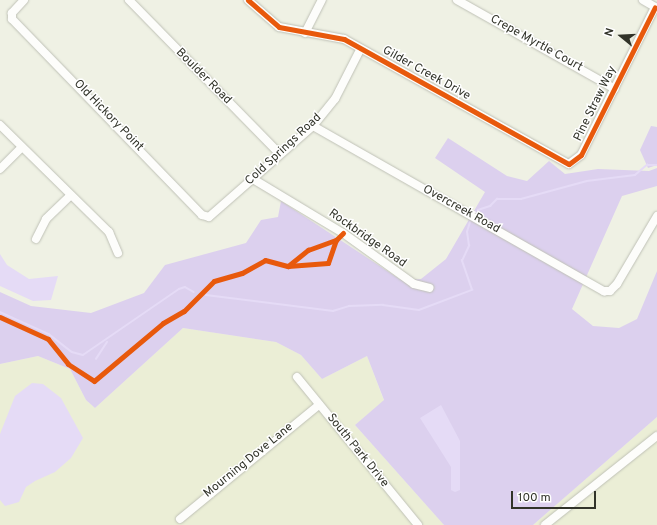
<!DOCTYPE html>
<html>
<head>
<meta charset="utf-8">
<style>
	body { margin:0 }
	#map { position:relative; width:657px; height:525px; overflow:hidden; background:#eff1e4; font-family:Overpass,sans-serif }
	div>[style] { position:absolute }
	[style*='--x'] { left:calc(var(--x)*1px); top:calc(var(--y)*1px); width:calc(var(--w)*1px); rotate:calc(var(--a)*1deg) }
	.built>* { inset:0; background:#ebeed6 }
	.green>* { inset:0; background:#dcd0ee }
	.water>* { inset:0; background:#e5dbf6 }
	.stream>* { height:1.5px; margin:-0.75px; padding:0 0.75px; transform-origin:0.75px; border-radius:0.75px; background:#e5dbf6 }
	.roads { filter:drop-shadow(0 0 1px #bfc1b6) drop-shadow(0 0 1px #bfc1b6) }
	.minor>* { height:8px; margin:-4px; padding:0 4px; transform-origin:4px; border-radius:4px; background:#fdfdfb }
	.cycleway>* { height:5px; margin:-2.5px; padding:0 2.5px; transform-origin:2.5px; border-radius:2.5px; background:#e8590c }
	span { translate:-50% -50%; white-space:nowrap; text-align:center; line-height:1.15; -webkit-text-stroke:3px #fff; paint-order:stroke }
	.street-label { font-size:12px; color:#313329 }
	.north { position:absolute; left:601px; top:16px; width:40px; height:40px; -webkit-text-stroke:3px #fff; paint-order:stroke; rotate:288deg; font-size:11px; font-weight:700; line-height:16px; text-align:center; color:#313329 }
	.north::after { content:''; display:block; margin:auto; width:14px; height:18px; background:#313329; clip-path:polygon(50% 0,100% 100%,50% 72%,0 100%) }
	.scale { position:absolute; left:511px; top:491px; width:85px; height:18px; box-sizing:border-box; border:2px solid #313329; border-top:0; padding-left:5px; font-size:12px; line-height:14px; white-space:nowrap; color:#313329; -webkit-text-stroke:3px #fff; paint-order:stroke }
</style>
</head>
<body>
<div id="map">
	<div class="built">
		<div style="clip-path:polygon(183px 328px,276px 342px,301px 355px,322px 379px,367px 356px,384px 401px,355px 425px,444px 525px,0 525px,0 364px,38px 356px,70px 369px,86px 400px,95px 408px)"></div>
		<div style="clip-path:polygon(657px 417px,657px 525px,533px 525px)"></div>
	</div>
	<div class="green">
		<div style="clip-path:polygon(651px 126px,657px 127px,657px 165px,648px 168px,640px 150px)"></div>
		<div style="clip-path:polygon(448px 138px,507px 176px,527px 181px,549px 161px,565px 174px,598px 169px,649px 171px,657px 168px,657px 186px,622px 196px,572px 309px,593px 326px,619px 328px,637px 319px,657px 271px,657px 417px,533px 525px,444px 525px,355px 425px,384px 400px,367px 356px,322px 379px,301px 355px,276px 342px,183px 328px,95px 408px,86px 400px,70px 369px,38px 356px,0 364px,0 292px,31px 306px,91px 313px,144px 293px,165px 265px,246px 243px,261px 220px,278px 217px,281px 201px,401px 280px,421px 279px,446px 259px,485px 192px,435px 158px)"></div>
	</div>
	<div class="water">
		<div style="clip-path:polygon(0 254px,7px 265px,29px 279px,58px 276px,51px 300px,33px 301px,0 286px)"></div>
		<div style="clip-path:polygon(32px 383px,43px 384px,61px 398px,83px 438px,71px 458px,55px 472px,35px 481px,26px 487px,19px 502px,5px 506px,0 500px,0 434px,15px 396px)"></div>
		<div style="clip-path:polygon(441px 405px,460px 441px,460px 490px,455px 492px,451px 490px,451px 467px,420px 418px)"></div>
	</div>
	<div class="stream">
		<div style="--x:478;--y:210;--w:13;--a:-18"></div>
		<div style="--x:490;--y:206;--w:10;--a:-45"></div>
		<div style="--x:497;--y:199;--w:24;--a:0"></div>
		<div style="--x:521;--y:199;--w:68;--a:-15.3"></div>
		<div style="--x:587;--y:181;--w:48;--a:-7.1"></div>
		<div style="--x:635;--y:175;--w:16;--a:-40"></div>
		<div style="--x:647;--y:165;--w:10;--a:0"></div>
		<div style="--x:206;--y:295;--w:128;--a:7.2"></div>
		<div style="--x:333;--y:311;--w:17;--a:-17"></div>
		<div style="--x:349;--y:306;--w:34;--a:-2"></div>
		<div style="--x:383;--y:305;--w:36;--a:8"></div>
		<div style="--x:419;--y:310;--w:57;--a:-20.7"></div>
		<div style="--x:472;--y:290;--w:31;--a:-109"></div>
		<div style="--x:462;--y:261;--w:17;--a:-65"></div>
		<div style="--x:469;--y:246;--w:14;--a:-98"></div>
		<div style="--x:467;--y:232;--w:10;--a:-73"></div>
		<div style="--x:0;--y:312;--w:54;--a:24.2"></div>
		<div style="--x:49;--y:334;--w:29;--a:38"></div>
		<div style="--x:72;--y:352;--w:11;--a:15"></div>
		<div style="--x:83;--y:355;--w:116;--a:-34.5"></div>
		<div style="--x:179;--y:289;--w:6;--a:-18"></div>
		<div style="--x:185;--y:287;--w:10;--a:29"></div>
		<div style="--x:96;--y:359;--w:20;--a:-57"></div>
	</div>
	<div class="roads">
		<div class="minor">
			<div style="--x:24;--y:0;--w:18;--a:133"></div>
			<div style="--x:12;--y:13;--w:6;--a:90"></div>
			<div style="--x:12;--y:19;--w:273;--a:45.9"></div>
			<div style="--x:202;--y:215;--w:7;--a:16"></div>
			<div style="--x:209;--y:217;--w:138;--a:-41.2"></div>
			<div style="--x:313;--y:126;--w:35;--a:-51"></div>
			<div style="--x:335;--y:99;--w:55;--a:-63"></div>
			<div style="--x:129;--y:0;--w:214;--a:45.6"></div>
			<div style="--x:248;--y:0;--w:41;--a:41.1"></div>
			<div style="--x:279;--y:27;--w:66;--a:10.5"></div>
			<div style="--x:344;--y:39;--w:257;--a:29.1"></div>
			<div style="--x:569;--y:164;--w:15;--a:-37"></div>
			<div style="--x:581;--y:155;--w:165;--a:-63.4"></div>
			<div style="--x:457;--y:0;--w:181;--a:29.4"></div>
			<div style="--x:643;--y:0;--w:16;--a:30"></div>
			<div style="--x:305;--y:33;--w:37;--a:-63"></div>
			<div style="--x:0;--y:125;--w:153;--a:44.5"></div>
			<div style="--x:109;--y:232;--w:23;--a:67"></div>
			<div style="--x:313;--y:126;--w:335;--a:29.6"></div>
			<div style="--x:604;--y:291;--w:6;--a:0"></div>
			<div style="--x:610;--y:291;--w:10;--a:-45"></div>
			<div style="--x:617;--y:284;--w:79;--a:-59.5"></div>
			<div style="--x:0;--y:169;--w:31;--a:-45"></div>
			<div style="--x:253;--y:179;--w:105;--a:31"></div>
			<div style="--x:343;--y:233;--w:87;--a:35.7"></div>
			<div style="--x:414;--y:284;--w:16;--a:14"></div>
			<div style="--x:36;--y:239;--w:22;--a:-63"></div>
			<div style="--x:46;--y:219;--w:33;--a:-44"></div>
			<div style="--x:297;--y:377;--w:191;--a:50.7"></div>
			<div style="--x:180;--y:519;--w:180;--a:-39.4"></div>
			<div style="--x:545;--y:525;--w:143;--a:-38.5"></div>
		</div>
	</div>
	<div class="cycleway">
		<div style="--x:248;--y:0;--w:41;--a:41.1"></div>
		<div style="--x:279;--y:27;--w:66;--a:10.5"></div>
		<div style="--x:344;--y:39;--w:257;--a:29.1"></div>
		<div style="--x:569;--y:164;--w:15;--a:-37"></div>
		<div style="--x:581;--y:155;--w:165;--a:-63.4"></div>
		<div style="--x:288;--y:266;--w:40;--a:-4.3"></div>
		<div style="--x:328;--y:263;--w:24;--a:-71"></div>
		<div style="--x:0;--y:317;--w:53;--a:24.6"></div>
		<div style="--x:48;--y:339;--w:32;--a:51"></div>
		<div style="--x:68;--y:364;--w:31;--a:33"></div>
		<div style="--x:94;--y:381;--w:90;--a:-40"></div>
		<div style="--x:163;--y:323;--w:24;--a:-30"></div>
		<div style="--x:184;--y:311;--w:42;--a:-45"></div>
		<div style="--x:214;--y:281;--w:29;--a:-16"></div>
		<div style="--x:242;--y:273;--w:26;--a:-29"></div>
		<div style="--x:265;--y:260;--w:24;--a:15"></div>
		<div style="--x:288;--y:266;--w:26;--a:-39"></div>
		<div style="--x:308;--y:250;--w:30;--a:-20"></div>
		<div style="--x:336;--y:240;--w:10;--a:-45"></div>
	</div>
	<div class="street-label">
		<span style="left:536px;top:44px;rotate:29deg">Crepe Myrtle Court</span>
		<span style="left:426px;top:74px;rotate:29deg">Gilder Creek Drive</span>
		<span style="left:203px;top:77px;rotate:45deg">Boulder Road</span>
		<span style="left:596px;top:104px;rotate:-64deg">Pine Straw Way</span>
		<span style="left:108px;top:116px;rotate:46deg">Old Hickory Point</span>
		<span style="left:284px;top:150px;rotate:-43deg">Cold Springs Road</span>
		<span style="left:461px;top:210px;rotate:29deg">Overcreek Road</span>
		<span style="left:367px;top:239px;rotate:35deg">Rockbridge Road</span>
		<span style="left:357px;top:451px;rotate:51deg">South Park Drive</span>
		<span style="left:249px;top:461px;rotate:-39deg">Mourning Dove Lane</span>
	</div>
	<div class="north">N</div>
	<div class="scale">100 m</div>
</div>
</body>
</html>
